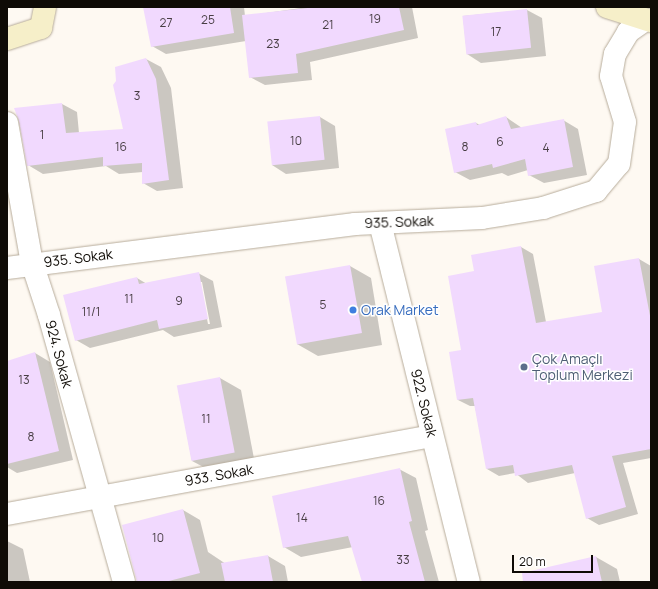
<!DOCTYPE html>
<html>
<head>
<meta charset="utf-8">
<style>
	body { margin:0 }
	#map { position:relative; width:658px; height:589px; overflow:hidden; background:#fef9f2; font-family:Manrope,sans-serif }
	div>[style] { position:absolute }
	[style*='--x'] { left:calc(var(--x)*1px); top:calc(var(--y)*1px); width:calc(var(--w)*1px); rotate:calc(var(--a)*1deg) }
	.shadow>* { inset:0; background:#0003 }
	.building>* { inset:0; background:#f1d9fe; transform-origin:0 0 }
	.roads { filter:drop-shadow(0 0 1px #b7ac9b) drop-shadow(0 0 1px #b7ac9b) }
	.street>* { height:22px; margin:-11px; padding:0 11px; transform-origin:11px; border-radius:11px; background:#fff }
	.secondary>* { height:22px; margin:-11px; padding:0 11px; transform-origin:11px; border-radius:11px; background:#f6efc9 }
	.dots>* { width:11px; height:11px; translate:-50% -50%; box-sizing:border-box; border:2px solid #fff; border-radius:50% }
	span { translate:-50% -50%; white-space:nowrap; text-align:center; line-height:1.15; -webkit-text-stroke:3px #fff; paint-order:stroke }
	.number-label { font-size:12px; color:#483e44 }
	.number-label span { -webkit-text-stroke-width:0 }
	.street-label { font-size:14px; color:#0f0b06 }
	.shop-label { font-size:14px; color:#366cbe }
	.left { translate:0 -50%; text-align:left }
	.service-label { font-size:14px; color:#4e5e75 }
	.frame { position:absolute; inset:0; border:8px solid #0f0b06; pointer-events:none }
	.scale { position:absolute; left:512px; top:555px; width:81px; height:18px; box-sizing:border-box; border:2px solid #0f0b06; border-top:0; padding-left:5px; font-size:12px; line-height:14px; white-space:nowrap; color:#0f0b06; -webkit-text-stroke:3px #fff; paint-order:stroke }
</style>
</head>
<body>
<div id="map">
	<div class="shadow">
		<div style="clip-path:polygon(144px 7px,244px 7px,245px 16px,308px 7px,412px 7px,418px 38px,310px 62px,312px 80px,265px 85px,250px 77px,246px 41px,166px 54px,152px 46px)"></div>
		<div style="clip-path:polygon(527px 10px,542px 18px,546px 56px,481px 63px,467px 54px,463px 16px)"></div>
		<div style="clip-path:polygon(146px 59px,161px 67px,171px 88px,183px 188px,157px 191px,143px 183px,143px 172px,119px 174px,106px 166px,43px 174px,28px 165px,16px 109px,62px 104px,77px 112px,79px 133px,124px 130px)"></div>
		<div style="clip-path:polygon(320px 117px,335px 126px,339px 168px,286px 174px,272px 165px)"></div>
		<div style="clip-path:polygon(506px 117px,522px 128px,563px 120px,578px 129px,587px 175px,544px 183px,529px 175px,528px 170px,508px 176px,502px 173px,470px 180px,455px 172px,476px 123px,480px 125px)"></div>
		<div style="clip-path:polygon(521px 247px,533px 254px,546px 322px,603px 313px,639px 259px,651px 266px,651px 458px,623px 463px,638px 514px,599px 525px,587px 518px,575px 473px,528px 483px,515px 473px,499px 476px,487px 469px,475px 406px,470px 406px,458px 400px,462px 350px,475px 272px,472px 256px)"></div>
		<div style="clip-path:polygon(350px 266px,371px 278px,382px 345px,318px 356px,297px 344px)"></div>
		<div style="clip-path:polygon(evenodd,198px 273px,213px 281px,222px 327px,174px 337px,163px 330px,90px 348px,76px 340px,137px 278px,147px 284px,198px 273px,200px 282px,202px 282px,210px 324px,208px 324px,200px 282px)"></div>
		<div style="clip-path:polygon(35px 353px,50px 362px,73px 460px,17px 473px,7px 467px,7px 362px)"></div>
		<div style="clip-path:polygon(220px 378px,241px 390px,255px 464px,213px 472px,192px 461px,178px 386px)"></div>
		<div style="clip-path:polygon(399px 469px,416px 478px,428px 530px,425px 531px,439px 582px,363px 582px,353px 547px,301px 557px,284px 547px)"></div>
		<div style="clip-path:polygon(183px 510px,200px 520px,208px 552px,226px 564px,268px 556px,285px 566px,288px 582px,138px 582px)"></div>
		<div style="clip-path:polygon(7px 541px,23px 549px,30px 582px,7px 582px)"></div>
		<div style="clip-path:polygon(596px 557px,617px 569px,620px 582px,555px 582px)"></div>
	</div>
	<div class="building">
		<div style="clip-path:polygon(143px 7px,230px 7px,234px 33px,151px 47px)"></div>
		<div style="clip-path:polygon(317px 7px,399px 7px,404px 30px,296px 54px,298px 73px,249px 78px,242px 15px)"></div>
		<div style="left:527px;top:9px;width:39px;height:65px;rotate:84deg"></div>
		<div style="clip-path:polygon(146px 58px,156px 79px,169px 180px,142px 184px,142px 163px,103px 166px,103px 157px,27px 166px,19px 121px,14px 108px,62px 103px,66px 133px,123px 129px,113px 85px,116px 81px,115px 67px)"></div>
		<div style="left:320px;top:116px;width:44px;height:53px;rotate:84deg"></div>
		<div style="clip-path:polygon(506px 116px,511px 129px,564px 119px,573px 167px,528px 176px,525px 159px,493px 168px,492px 164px,454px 173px,445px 129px,476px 122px,477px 125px)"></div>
		<div style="clip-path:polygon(521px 246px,536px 323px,602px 312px,594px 266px,639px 258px,651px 321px,651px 449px,612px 456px,626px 507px,586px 519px,572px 465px,515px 476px,513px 465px,486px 469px,473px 398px,457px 400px,449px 352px,461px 350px,448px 276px,474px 271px,471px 255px)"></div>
		<div style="left:350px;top:265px;width:69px;height:66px;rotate:80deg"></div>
		<div style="clip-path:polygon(199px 272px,208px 319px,159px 329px,157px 320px,75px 341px,63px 295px,137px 277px,139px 284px)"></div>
		<div style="clip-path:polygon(35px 352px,59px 451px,7px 464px,7px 361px)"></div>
		<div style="left:220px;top:377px;width:77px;height:44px;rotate:79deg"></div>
		<div style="clip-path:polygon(400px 468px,412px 521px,409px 522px,425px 582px,362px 582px,348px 536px,283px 548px,272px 496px)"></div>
		<div style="clip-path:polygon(183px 509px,200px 573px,165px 582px,137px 582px,122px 525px)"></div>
		<div style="clip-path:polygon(268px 555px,273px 582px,225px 582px,221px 563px)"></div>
		<div style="clip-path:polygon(596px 556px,602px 582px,523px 582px,522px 573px)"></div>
	</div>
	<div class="roads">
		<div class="street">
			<div style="--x:7;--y:123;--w:142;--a:79.9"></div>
			<div style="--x:32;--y:263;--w:55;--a:71.9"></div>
			<div style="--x:49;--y:315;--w:277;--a:74.3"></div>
			<div style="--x:380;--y:223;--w:370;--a:76.1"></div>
			<div style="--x:7;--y:268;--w:351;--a:-7.2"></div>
			<div style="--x:355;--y:224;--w:127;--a:-2.7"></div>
			<div style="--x:482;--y:218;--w:62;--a:-9.3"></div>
			<div style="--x:543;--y:208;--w:56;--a:-17.8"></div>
			<div style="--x:596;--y:191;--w:35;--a:-50"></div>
			<div style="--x:619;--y:164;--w:42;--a:-81.9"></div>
			<div style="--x:625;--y:122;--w:48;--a:-106.9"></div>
			<div style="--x:611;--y:76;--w:22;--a:-80"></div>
			<div style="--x:615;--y:54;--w:26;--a:-59"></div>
			<div style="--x:628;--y:32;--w:21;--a:-35"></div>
			<div style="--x:7;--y:514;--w:432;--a:-10.4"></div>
		</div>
		<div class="secondary">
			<div style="--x:607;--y:7;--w:46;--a:17.7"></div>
			<div style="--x:7;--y:39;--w:36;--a:-18"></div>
			<div style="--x:41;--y:28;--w:21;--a:-79"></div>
		</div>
	</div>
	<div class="dots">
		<div style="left:353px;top:310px;background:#3f7fe0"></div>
		<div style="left:524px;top:367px;background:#5c6f8a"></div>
	</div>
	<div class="number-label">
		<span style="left:375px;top:19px">19</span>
		<span style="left:208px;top:20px">25</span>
		<span style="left:166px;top:23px">27</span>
		<span style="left:328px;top:25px">21</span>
		<span style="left:496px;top:32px">17</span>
		<span style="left:273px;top:44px">23</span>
		<span style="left:137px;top:96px">3</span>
		<span style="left:42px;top:135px">1</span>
		<span style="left:296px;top:141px">10</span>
		<span style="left:500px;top:142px">6</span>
		<span style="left:121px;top:147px">16</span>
		<span style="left:465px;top:147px">8</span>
		<span style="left:546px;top:148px">4</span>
		<span style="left:129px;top:299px">11</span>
		<span style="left:179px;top:301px">9</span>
		<span style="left:323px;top:305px">5</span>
		<span style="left:91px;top:312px">11/1</span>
		<span style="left:24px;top:380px">13</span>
		<span style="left:206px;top:419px">11</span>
		<span style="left:31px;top:437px">8</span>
		<span style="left:379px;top:501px">16</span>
		<span style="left:302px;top:518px">14</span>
		<span style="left:158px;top:538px">10</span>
		<span style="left:403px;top:560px">33</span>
	</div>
	<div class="street-label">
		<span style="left:399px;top:222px;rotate:-2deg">935. Sokak</span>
		<span style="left:78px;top:258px;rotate:-7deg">935. Sokak</span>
		<span style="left:59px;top:354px;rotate:75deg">924. Sokak</span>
		<span style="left:424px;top:403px;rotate:76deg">922. Sokak</span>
		<span style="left:219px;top:475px;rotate:-10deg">933. Sokak</span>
	</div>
	<div class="shop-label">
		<span class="left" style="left:361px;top:310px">Orak Market</span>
	</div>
	<div class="service-label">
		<span class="left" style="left:532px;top:367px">Çok Amaçlı<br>Toplum Merkezi</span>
	</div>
	<div class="frame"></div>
	<div class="scale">20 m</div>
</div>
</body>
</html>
